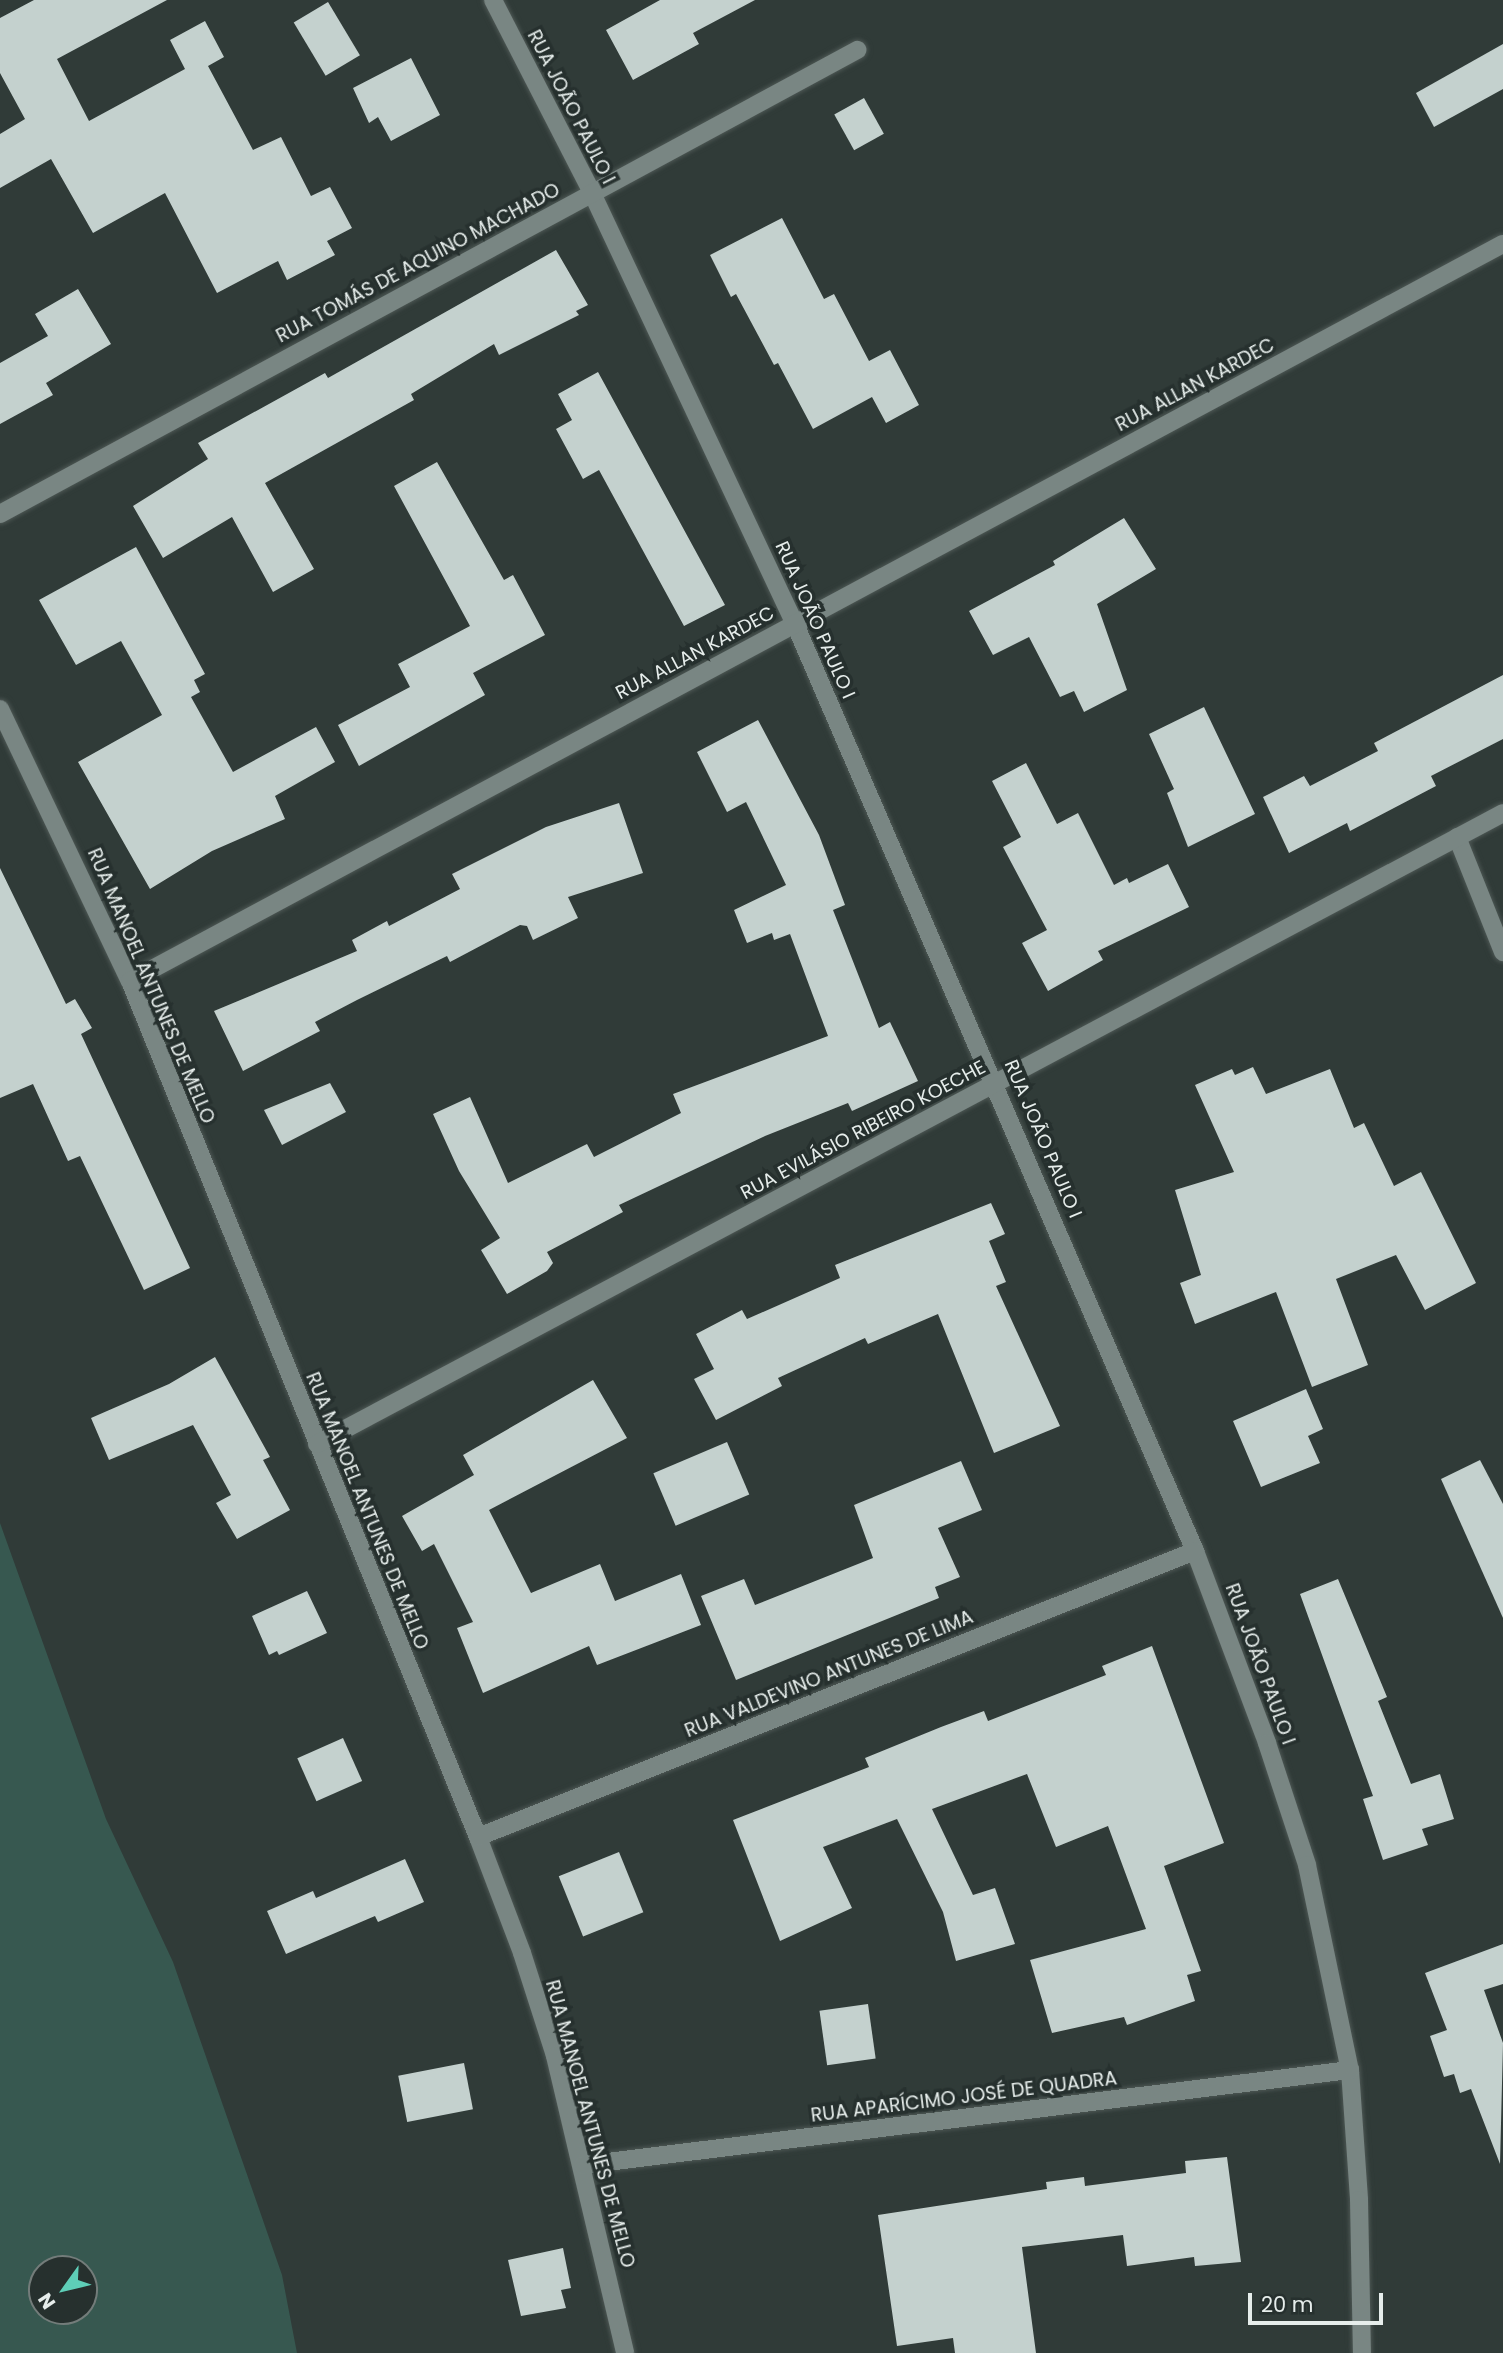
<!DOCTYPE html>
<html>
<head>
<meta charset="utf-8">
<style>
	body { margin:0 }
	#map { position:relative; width:1503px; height:2353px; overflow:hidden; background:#303b38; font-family:Poppins,sans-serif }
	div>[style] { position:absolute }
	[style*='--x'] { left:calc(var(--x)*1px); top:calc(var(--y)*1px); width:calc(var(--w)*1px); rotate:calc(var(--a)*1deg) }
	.green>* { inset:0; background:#375850 }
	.building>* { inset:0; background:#c4d1ce; transform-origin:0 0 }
	.roads { filter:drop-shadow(0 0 2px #4d5754) drop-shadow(0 0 2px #4d5754) }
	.minor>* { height:18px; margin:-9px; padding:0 9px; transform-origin:9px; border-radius:9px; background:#798683 }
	span { translate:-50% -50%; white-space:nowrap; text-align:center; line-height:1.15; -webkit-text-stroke:7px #26302e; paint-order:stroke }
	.street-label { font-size:19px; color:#e6edeb }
	.north { position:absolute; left:28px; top:2255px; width:70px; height:70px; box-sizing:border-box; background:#26302e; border:2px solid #737c7a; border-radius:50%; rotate:236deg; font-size:19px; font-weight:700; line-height:28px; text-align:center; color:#e6edeb }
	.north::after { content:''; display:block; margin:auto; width:24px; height:32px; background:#5eceb7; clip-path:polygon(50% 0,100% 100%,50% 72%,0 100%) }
	.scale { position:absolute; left:1248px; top:2293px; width:135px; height:32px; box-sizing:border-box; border:4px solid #e6edeb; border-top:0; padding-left:9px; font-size:21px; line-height:24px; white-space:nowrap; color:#e6edeb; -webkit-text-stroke:5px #26302e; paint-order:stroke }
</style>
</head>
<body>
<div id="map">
	<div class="green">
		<div style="clip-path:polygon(evenodd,0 1523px,106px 1819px,173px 1962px,282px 2275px,297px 2353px,0 2353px,0 1523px,42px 2269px,84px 2269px,84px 2311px,42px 2311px,42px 2269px)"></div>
	</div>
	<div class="building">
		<div style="clip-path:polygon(34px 0,167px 0,57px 59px,89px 121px,185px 69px,170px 40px,205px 21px,224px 57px,208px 66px,253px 150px,281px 137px,311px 196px,330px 187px,352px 228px,327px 241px,335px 255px,287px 280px,278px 261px,217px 293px,165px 193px,93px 233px,51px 159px,0 188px,0 134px,25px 119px,0 73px,0 18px)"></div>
		<div style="clip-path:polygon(660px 0,755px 0,693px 33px,699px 44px,633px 80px,606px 30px)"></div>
		<div style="left:328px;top:2px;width:62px;height:40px;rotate:59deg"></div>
		<div style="clip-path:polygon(1503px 44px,1503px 89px,1434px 127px,1416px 93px)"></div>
		<div style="clip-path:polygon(411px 58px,440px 115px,391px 141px,378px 117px,369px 123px,353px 88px)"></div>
		<div style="left:864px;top:98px;width:41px;height:34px;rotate:61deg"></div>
		<div style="clip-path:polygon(782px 218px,824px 299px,834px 294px,869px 361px,890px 350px,919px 405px,886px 423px,872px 397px,813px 429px,778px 363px,774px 365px,736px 294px,731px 297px,710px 255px)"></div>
		<div style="clip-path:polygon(556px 250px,588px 305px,576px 311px,579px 315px,499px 355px,494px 344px,411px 394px,414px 400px,265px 483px,314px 569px,273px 592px,232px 517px,163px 558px,133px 506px,208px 459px,198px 443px,325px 373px,328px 378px)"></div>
		<div style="clip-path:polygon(78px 289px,111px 344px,46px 383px,53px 395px,0 424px,0 363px,48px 336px,35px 314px)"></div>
		<div style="clip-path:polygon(598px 372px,725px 605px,684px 626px,599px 470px,583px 479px,556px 429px,572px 420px,558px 394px)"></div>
		<div style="clip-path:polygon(437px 462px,504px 580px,513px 575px,545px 635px,473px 673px,485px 695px,359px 766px,338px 725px,410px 687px,398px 664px,470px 626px,394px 486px)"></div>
		<div style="clip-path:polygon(1124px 518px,1156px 569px,1097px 604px,1127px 690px,1084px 712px,1074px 691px,1060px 697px,1029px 637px,993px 655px,969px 611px,1055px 565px,1053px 561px)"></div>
		<div style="clip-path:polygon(136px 547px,205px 674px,194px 680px,200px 692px,191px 697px,233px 772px,316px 727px,335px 762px,275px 796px,285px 819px,212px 851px,150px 889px,78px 762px,162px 715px,121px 641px,76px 665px,39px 600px)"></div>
		<div style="clip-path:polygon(1503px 675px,1503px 739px,1431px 776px,1436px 786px,1350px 831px,1347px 823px,1289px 853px,1263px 797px,1304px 776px,1310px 786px,1378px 751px,1374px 743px)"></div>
		<div style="clip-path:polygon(1204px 707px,1255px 814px,1188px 847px,1167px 793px,1174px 789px,1149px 734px)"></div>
		<div style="clip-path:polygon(758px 720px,819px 835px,845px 905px,833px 910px,879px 1028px,890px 1022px,918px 1081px,852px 1111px,848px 1103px,765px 1136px,619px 1205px,623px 1212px,547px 1252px,553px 1263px,547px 1271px,507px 1294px,481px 1250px,500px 1238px,459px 1171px,433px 1114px,470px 1097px,508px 1183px,587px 1144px,594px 1157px,681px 1113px,673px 1094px,828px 1036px,790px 934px,774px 940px,772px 933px,747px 943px,734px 910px,786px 885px,746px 802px,727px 812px,697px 752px)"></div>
		<div style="clip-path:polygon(1026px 763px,1057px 824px,1078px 813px,1114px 885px,1127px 878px,1129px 883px,1168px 864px,1189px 907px,1098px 951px,1103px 960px,1048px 991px,1022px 943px,1047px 930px,1003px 847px,1021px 837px,992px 781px)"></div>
		<div style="clip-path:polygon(619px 803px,643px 873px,568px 897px,578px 918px,533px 940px,527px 926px,520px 925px,450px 962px,447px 956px,357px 1000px,315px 1022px,320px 1031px,243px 1071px,214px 1011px,357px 951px,352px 940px,387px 921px,389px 926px,460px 889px,452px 874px,546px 827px)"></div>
		<div style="clip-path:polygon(0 868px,66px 1004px,75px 999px,92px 1028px,81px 1034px,190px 1268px,144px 1290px,80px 1156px,68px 1161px,33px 1084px,0 1098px)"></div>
		<div style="clip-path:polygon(1253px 1067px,1266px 1094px,1330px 1069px,1354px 1128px,1364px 1123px,1394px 1186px,1421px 1172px,1476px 1283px,1425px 1310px,1396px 1255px,1336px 1279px,1368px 1365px,1312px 1387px,1276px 1292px,1195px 1324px,1180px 1283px,1201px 1275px,1175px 1190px,1234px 1172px,1195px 1085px,1232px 1069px,1235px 1075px)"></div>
		<div style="clip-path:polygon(330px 1083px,346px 1112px,282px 1145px,264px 1110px)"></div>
		<div style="clip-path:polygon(991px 1203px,1005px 1234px,989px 1241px,1006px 1282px,996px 1286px,1060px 1426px,994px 1453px,938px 1314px,868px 1344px,865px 1338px,778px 1378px,782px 1386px,716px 1420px,694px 1379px,714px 1369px,696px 1334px,742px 1310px,747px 1319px,840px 1278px,835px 1265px)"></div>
		<div style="clip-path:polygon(215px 1357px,270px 1457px,263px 1460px,290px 1510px,237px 1539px,216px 1503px,231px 1495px,193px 1425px,109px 1460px,91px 1418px,169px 1384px)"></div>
		<div style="clip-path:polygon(593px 1380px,627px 1438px,489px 1510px,531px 1593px,600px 1564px,615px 1601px,681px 1574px,701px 1625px,597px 1665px,589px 1646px,483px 1693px,457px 1628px,473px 1622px,434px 1544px,422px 1551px,402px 1516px,474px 1475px,463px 1455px)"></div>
		<div style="clip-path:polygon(1306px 1389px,1323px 1429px,1308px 1436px,1320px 1463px,1261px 1487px,1233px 1421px)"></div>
		<div style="left:727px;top:1442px;width:57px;height:80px;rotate:67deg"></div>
		<div style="clip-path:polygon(1480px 1460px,1503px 1504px,1503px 1618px,1441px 1479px)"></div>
		<div style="clip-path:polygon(961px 1461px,982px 1510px,938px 1528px,960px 1577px,935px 1587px,939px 1598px,736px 1680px,701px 1596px,744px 1579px,755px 1605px,873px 1558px,854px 1505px)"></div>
		<div style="clip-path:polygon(1338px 1579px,1387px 1697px,1378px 1701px,1411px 1784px,1440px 1774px,1454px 1819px,1422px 1829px,1428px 1845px,1383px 1860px,1363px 1799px,1373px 1796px,1300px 1594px)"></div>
		<div style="clip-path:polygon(307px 1591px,327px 1633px,279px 1655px,277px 1651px,269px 1655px,252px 1616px)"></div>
		<div style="clip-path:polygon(1152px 1646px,1224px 1843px,1164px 1866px,1201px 1971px,1187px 1975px,1195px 2001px,1127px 2025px,1124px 2017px,1052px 2033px,1030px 1960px,1146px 1929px,1108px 1826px,1056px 1847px,1027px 1774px,932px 1809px,973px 1895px,995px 1888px,1015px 1944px,956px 1961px,943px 1912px,897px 1819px,823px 1847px,852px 1908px,780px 1941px,733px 1820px,869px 1767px,865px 1758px,941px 1727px,984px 1711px,988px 1721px,1106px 1675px,1102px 1666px)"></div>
		<div style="left:343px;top:1738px;width:47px;height:50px;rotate:66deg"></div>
		<div style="left:619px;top:1852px;width:65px;height:65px;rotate:68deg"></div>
		<div style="clip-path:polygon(405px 1859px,424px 1902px,378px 1922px,375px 1916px,286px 1954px,267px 1911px,313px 1891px,316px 1898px)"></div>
		<div style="clip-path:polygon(1503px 1944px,1503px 1984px,1484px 1990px,1503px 2043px,1500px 2164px,1471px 2089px,1460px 2093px,1454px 2074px,1444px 2077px,1430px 2036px,1447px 2030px,1425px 1973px)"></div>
		<div style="left:868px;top:2004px;width:55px;height:49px;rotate:82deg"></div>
		<div style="left:464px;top:2063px;width:47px;height:67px;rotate:79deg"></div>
		<div style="clip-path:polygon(1227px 2157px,1241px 2262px,1195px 2266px,1194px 2257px,1127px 2266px,1123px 2235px,1022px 2247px,1036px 2353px,955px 2353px,953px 2338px,897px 2346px,878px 2215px,1047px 2189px,1046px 2182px,1084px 2177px,1085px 2186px,1186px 2173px,1185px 2161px)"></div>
		<div style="clip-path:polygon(563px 2248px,571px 2288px,561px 2290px,566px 2308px,521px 2316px,508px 2260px)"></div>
	</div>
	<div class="roads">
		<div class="minor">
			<div style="--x:493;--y:0;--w:217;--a:62.8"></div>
			<div style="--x:592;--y:193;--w:476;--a:64.8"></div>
			<div style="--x:795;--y:624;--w:1010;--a:66.66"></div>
			<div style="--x:1195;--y:1551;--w:205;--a:69.4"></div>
			<div style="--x:1267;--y:1743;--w:128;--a:71.8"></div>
			<div style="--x:1307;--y:1865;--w:209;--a:78.2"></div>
			<div style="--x:1350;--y:2070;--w:130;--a:86"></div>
			<div style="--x:1359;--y:2200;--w:153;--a:88.9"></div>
			<div style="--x:0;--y:514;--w:975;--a:-28.43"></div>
			<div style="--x:0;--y:709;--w:301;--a:64.5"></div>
			<div style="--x:130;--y:981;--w:924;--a:67.88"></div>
			<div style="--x:478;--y:1837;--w:124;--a:69.2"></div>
			<div style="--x:522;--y:1953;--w:108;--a:72.2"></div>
			<div style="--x:555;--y:2056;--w:305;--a:76.7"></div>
			<div style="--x:1457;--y:837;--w:124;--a:68.2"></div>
			<div style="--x:130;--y:981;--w:1558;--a:-28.23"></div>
			<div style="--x:317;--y:1444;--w:1343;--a:-28.01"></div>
			<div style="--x:478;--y:1837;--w:772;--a:-21.75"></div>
			<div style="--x:583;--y:2165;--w:773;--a:-7.06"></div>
		</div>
	</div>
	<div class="street-label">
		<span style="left:571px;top:107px;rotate:63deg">RUA JOÃO PAULO I</span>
		<span style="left:418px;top:263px;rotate:-28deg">RUA TOMÁS DE AQUINO MACHADO</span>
		<span style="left:1195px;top:385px;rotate:-28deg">RUA ALLAN KARDEC</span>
		<span style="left:815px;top:620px;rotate:66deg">RUA JOÃO PAULO I</span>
		<span style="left:695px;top:653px;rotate:-28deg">RUA ALLAN KARDEC</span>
		<span style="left:151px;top:986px;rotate:67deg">RUA MANOEL ANTUNES DE MELLO</span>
		<span style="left:863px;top:1130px;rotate:-28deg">RUA EVILÁSIO RIBEIRO KOECHE</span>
		<span style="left:1043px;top:1139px;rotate:67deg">RUA JOÃO PAULO I</span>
		<span style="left:367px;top:1511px;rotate:68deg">RUA MANOEL ANTUNES DE MELLO</span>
		<span style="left:1260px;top:1664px;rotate:70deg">RUA JOÃO PAULO I</span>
		<span style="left:829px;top:1674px;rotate:-22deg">RUA VALDEVINO ANTUNES DE LIMA</span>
		<span style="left:964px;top:2097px;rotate:-7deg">RUA APARÍCIMO JOSÉ DE QUADRA</span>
		<span style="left:590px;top:2124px;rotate:75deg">RUA MANOEL ANTUNES DE MELLO</span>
	</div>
	<div class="north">N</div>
	<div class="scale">20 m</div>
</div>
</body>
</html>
